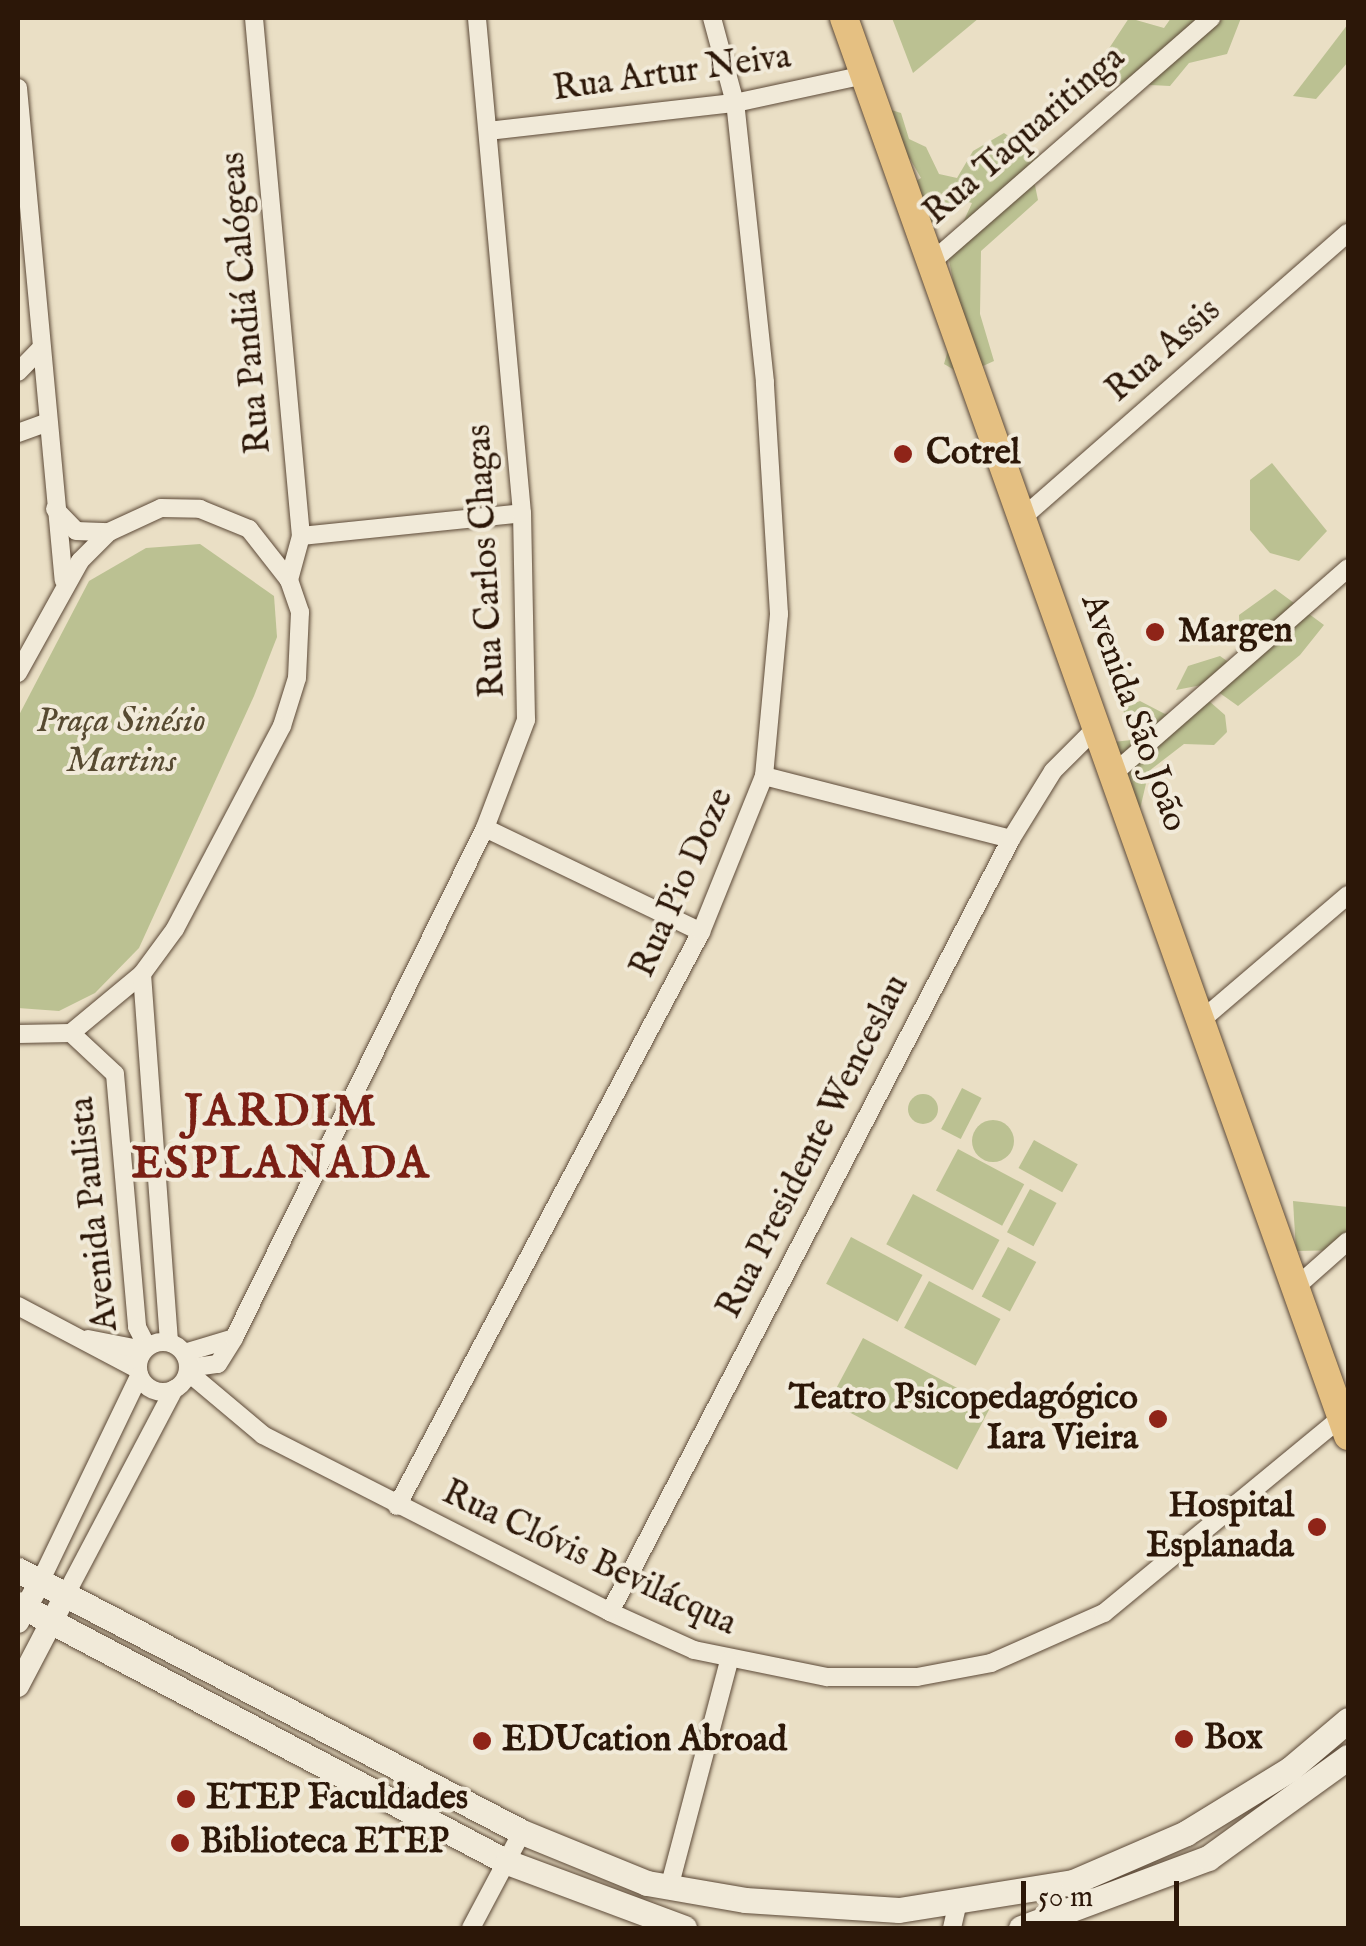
<!DOCTYPE html>
<html>
<head>
<meta charset="utf-8">
<style>
	body { margin:0 }
	#map { position:relative; width:1366px; height:1946px; overflow:hidden; background:#eadfc5; font-family:"IM FELL English",serif }
	div>[style] { position:absolute }
	[style*='--x'] { left:calc(var(--x)*1px); top:calc(var(--y)*1px); width:calc(var(--w)*1px); rotate:calc(var(--a)*1deg) }
	.green>* { inset:0; background:#bbc192; transform-origin:0 0 }
	.round { border-radius:50% }
	.roads { filter:drop-shadow(0 0 2px #5c4937) drop-shadow(0 0 2px #5c4937) }
	.minor>* { height:18px; margin:-9px; padding:0 9px; transform-origin:9px; border-radius:9px; background:#f1ead9 }
	.minor>.ring { margin:-9px; padding:0; box-sizing:content-box; background:none; border:18px solid #f1ead9; border-radius:50% }
	.tertiary>* { height:22px; margin:-11px; padding:0 11px; transform-origin:11px; border-radius:11px; background:#f1ead9 }
	.secondary>* { height:25px; margin:-12.5px; padding:0 12.5px; transform-origin:12.5px; border-radius:12.5px; background:#f1ead9 }
	.primary>* { height:28px; margin:-14px; padding:0 14px; transform-origin:14px; border-radius:14px; background:#e5c082 }
	.dots>* { width:28px; height:28px; translate:-50% -50%; box-sizing:border-box; border:5px solid #f1ead9; border-radius:50% }
	span { translate:-50% -50%; white-space:nowrap; text-align:center; line-height:1.15; -webkit-text-stroke:8px #f1ead9; paint-order:stroke }
	.street-label { font-size:35px; color:#2c1708 }
	.poi-label { font-size:35px; color:#2c1708; font-weight:700 }
	.left { translate:0 -50%; text-align:left }
	.right { translate:-100% -50%; text-align:right }
	.park-label { font-size:35px; color:#574a31; font-style:italic }
	.district-label { font-size:45px; color:#7a1f14; font-weight:700; letter-spacing:2.5px }
	.frame { position:absolute; inset:0; border:20px solid #2c1708; pointer-events:none }
	.scale { position:absolute; left:1021px; top:1881px; width:158px; height:45px; box-sizing:border-box; border:5px solid #2c1708; border-top:0; padding-left:12px; font-size:30px; line-height:35px; white-space:nowrap; color:#2c1708; -webkit-text-stroke:8px #f1ead9; paint-order:stroke }
</style>
</head>
<body>
<div id="map">
	<div class="green">
		<div style="clip-path:polygon(892px 18px,979px 18px,913px 73px)"></div>
		<div style="clip-path:polygon(1129px 18px,1164px 28px,1171px 18px,1241px 18px,1227px 54px,1189px 63px,1170px 86px,1112px 83px,1106px 53px)"></div>
		<div style="clip-path:polygon(1348px 24px,1348px 62px,1316px 99px,1293px 96px)"></div>
		<div style="clip-path:polygon(885px 108px,901px 113px,909px 139px,926px 147px,939px 174px,957px 178px,973px 151px,1004px 133px,1040px 157px,1032px 171px,1038px 200px,981px 251px,980px 314px,994px 361px,963px 375px,944px 364px,959px 312px,948px 255px,972px 203px,957px 199px,930px 224px,898px 191px,921px 178px,910px 159px,883px 161px,869px 132px)"></div>
		<div style="clip-path:polygon(1272px 463px,1327px 531px,1299px 561px,1270px 553px,1250px 530px,1250px 480px)"></div>
		<div style="clip-path:polygon(200px 544px,274px 596px,277px 637px,254px 696px,139px 948px,95px 993px,59px 1011px,18px 1008px,18px 717px,89px 581px,146px 548px)"></div>
		<div style="clip-path:polygon(1275px 589px,1324px 625px,1300px 655px,1238px 706px,1207px 684px,1176px 690px,1188px 666px,1220px 656px,1241px 671px,1239px 615px)"></div>
		<div style="clip-path:polygon(1140px 701px,1165px 714px,1209px 701px,1225px 715px,1227px 732px,1214px 745px,1184px 744px,1149px 771px,1140px 809px,1113px 742px,1141px 739px,1127px 729px,1123px 708px)"></div>
		<div style="left:962px;top:1088px;width:22px;height:46px;rotate:27deg"></div>
		<div class="round" style="left:908px;top:1094px;width:30px;height:30px"></div>
		<div class="round" style="left:972px;top:1120px;width:42px;height:42px"></div>
		<div style="left:1034px;top:1140px;width:50px;height:32px;rotate:29deg"></div>
		<div style="left:958px;top:1149px;width:75px;height:47px;rotate:28deg"></div>
		<div style="left:1030px;top:1189px;width:30px;height:49px;rotate:28deg"></div>
		<div style="left:913px;top:1194px;width:98px;height:57px;rotate:28deg"></div>
		<div style="clip-path:polygon(1293px 1201px,1348px 1207px,1348px 1250px,1296px 1251px)"></div>
		<div style="left:851px;top:1237px;width:81px;height:53px;rotate:28deg"></div>
		<div style="left:1008px;top:1247px;width:32px;height:56px;rotate:28deg"></div>
		<div style="left:929px;top:1281px;width:81px;height:53px;rotate:28deg"></div>
		<div style="left:863px;top:1338px;width:145px;height:72px;rotate:28deg"></div>
	</div>
	<div class="roads">
		<div class="minor">
			<div style="--x:254;--y:18;--w:520;--a:84.82"></div>
			<div style="--x:301;--y:536;--w:46;--a:105.3"></div>
			<div style="--x:18;--y:88;--w:494;--a:84.7"></div>
			<div style="--x:488;--y:131;--w:249;--a:-6.5"></div>
			<div style="--x:735;--y:103;--w:132;--a:-12.2"></div>
			<div style="--x:928;--y:265;--w:376;--a:-41.1"></div>
			<div style="--x:18;--y:372;--w:30;--a:-46"></div>
			<div style="--x:18;--y:433;--w:30;--a:-20"></div>
			<div style="--x:55;--y:509;--w:30;--a:46"></div>
			<div style="--x:76;--y:531;--w:33;--a:2"></div>
			<div style="--x:1022;--y:518;--w:433;--a:-41.2"></div>
			<div style="--x:301;--y:536;--w:222;--a:-5.9"></div>
			<div style="--x:18;--y:673;--w:128;--a:-61"></div>
			<div style="--x:80;--y:561;--w:41;--a:-45"></div>
			<div style="--x:109;--y:532;--w:57;--a:-24.8"></div>
			<div style="--x:161;--y:508;--w:39;--a:1"></div>
			<div style="--x:200;--y:509;--w:53;--a:22.2"></div>
			<div style="--x:249;--y:529;--w:65;--a:51.9"></div>
			<div style="--x:289;--y:580;--w:34;--a:71"></div>
			<div style="--x:300;--y:612;--w:66;--a:92.6"></div>
			<div style="--x:297;--y:678;--w:50;--a:107.4"></div>
			<div style="--x:282;--y:726;--w:229;--a:117.8"></div>
			<div style="--x:175;--y:929;--w:56;--a:126.3"></div>
			<div style="--x:142;--y:974;--w:92;--a:140.3"></div>
			<div style="--x:1114;--y:773;--w:311;--a:-41.2"></div>
			<div style="--x:764;--y:776;--w:255;--a:14.3"></div>
			<div style="--x:485;--y:828;--w:240;--a:25.7"></div>
			<div style="--x:142;--y:974;--w:369;--a:85.8"></div>
			<div style="--x:1205;--y:1017;--w:188;--a:-40.5"></div>
			<div style="--x:71;--y:1033;--w:60;--a:43"></div>
			<div style="--x:115;--y:1074;--w:254;--a:85"></div>
			<div style="--x:137;--y:1327;--w:22;--a:63"></div>
			<div style="--x:18;--y:1034;--w:53;--a:-1.1"></div>
			<div style="--x:1296;--y:1287;--w:69;--a:-41.5"></div>
			<div style="--x:18;--y:1306;--w:135;--a:27.9"></div>
			<div style="--x:88;--y:1339;--w:57;--a:11.1"></div>
			<div class="ring" style="left:138px;top:1342px;width:32px;height:32px"></div>
			<div style="--x:184;--y:1353;--w:52;--a:-16.7"></div>
			<div style="--x:188;--y:1368;--w:30;--a:-8"></div>
			<div style="--x:218;--y:1364;--w:31;--a:-58"></div>
			<div style="--x:234;--y:1338;--w:568;--a:-63.8"></div>
			<div style="--x:485;--y:828;--w:116;--a:-69.2"></div>
			<div style="--x:526;--y:720;--w:207;--a:-91.1"></div>
			<div style="--x:522;--y:513;--w:497;--a:-95.2"></div>
			<div style="--x:188;--y:1372;--w:98;--a:40"></div>
			<div style="--x:263;--y:1435;--w:390;--a:27"></div>
			<div style="--x:610;--y:1612;--w:92;--a:24.3"></div>
			<div style="--x:694;--y:1650;--w:136;--a:11.5"></div>
			<div style="--x:827;--y:1677;--w:90;--a:0"></div>
			<div style="--x:917;--y:1677;--w:75;--a:-10.7"></div>
			<div style="--x:991;--y:1663;--w:124;--a:-23.9"></div>
			<div style="--x:1104;--y:1613;--w:308;--a:-39.5"></div>
			<div style="--x:397;--y:1506;--w:650;--a:-62.09"></div>
			<div style="--x:701;--y:932;--w:168;--a:-68"></div>
			<div style="--x:764;--y:776;--w:163;--a:-84.7"></div>
			<div style="--x:779;--y:614;--w:232;--a:-93.5"></div>
			<div style="--x:765;--y:382;--w:281;--a:-96.1"></div>
			<div style="--x:735;--y:103;--w:88;--a:-105.1"></div>
			<div style="--x:40;--y:1582;--w:229;--a:-64.3"></div>
			<div style="--x:65;--y:1596;--w:234;--a:-62.2"></div>
			<div style="--x:610;--y:1612;--w:871;--a:-62.58"></div>
			<div style="--x:1011;--y:839;--w:80;--a:-58.3"></div>
			<div style="--x:1053;--y:771;--w:62;--a:-45"></div>
			<div style="--x:669;--y:1888;--w:235;--a:-75.2"></div>
			<div style="--x:471;--y:1928;--w:109;--a:-62"></div>
			<div style="--x:952;--y:1928;--w:22;--a:-77"></div>
		</div>
		<div class="tertiary">
			<div style="--x:18;--y:1622;--w:46;--a:-61.2"></div>
			<div style="--x:18;--y:1686;--w:102;--a:-62.4"></div>
		</div>
		<div class="secondary">
			<div style="--x:18;--y:1570;--w:568;--a:27.47"></div>
			<div style="--x:522;--y:1832;--w:135;--a:22.2"></div>
			<div style="--x:647;--y:1883;--w:99;--a:9.8"></div>
			<div style="--x:745;--y:1900;--w:154;--a:3.7"></div>
			<div style="--x:899;--y:1910;--w:176;--a:-9.1"></div>
			<div style="--x:1073;--y:1882;--w:123;--a:-23.4"></div>
			<div style="--x:1186;--y:1833;--w:122;--a:-31.6"></div>
			<div style="--x:1290;--y:1769;--w:76;--a:-40.2"></div>
			<div style="--x:18;--y:1604;--w:553;--a:27.82"></div>
			<div style="--x:507;--y:1862;--w:189;--a:20.4"></div>
			<div style="--x:1021;--y:1928;--w:200;--a:-20.5"></div>
			<div style="--x:1208;--y:1858;--w:173;--a:-35.8"></div>
		</div>
		<div class="primary">
			<div style="--x:844;--y:18;--w:1505;--a:70.43"></div>
		</div>
	</div>
	<div class="dots">
		<div style="left:903px;top:454px;background:#8f2418"></div>
		<div style="left:1155px;top:632px;background:#8f2418"></div>
		<div style="left:1158px;top:1419px;background:#8f2418"></div>
		<div style="left:1317px;top:1527px;background:#8f2418"></div>
		<div style="left:1184px;top:1739px;background:#8f2418"></div>
		<div style="left:482px;top:1741px;background:#8f2418"></div>
		<div style="left:186px;top:1799px;background:#8f2418"></div>
		<div style="left:180px;top:1843px;background:#8f2418"></div>
	</div>
	<div class="street-label">
		<span style="left:672px;top:74px;rotate:-8deg">Rua Artur Neiva</span>
		<span style="left:1025px;top:136px;rotate:-41deg">Rua Taquaritinga</span>
		<span style="left:247px;top:303px;rotate:-95deg">Rua Pandiá Calógeas</span>
		<span style="left:1164px;top:351px;rotate:-41deg">Rua Assis</span>
		<span style="left:487px;top:561px;rotate:-93deg">Rua Carlos Chagas</span>
		<span style="left:1133px;top:713px;rotate:70deg">Avenida São João</span>
		<span style="left:683px;top:883px;rotate:-66deg">Rua Pio Doze</span>
		<span style="left:814px;top:1147px;rotate:-63deg">Rua Presidente Wenceslau</span>
		<span style="left:95px;top:1214px;rotate:-96deg">Avenida Paulista</span>
		<span style="left:589px;top:1559px;rotate:25deg">Rua Clóvis Bevilácqua</span>
	</div>
	<div class="poi-label">
		<span class="left" style="left:926px;top:454px">Cotrel</span>
		<span class="left" style="left:1178px;top:632px">Margen</span>
		<span class="right" style="left:1138px;top:1419px">Teatro Psicopedagógico<br>Iara Vieira</span>
		<span class="right" style="left:1294px;top:1527px">Hospital<br>Esplanada</span>
		<span class="left" style="left:1204px;top:1739px">Box</span>
		<span class="left" style="left:502px;top:1741px">EDUcation Abroad</span>
		<span class="left" style="left:206px;top:1799px">ETEP Faculdades</span>
		<span class="left" style="left:200px;top:1843px">Biblioteca ETEP</span>
	</div>
	<div class="park-label">
		<span style="left:121px;top:742px">Praça Sinésio<br>Martins</span>
	</div>
	<div class="district-label">
		<span style="left:281px;top:1139px">JARDIM<br>ESPLANADA</span>
	</div>
	<div class="frame"></div>
	<div class="scale">50 m</div>
</div>
</body>
</html>
